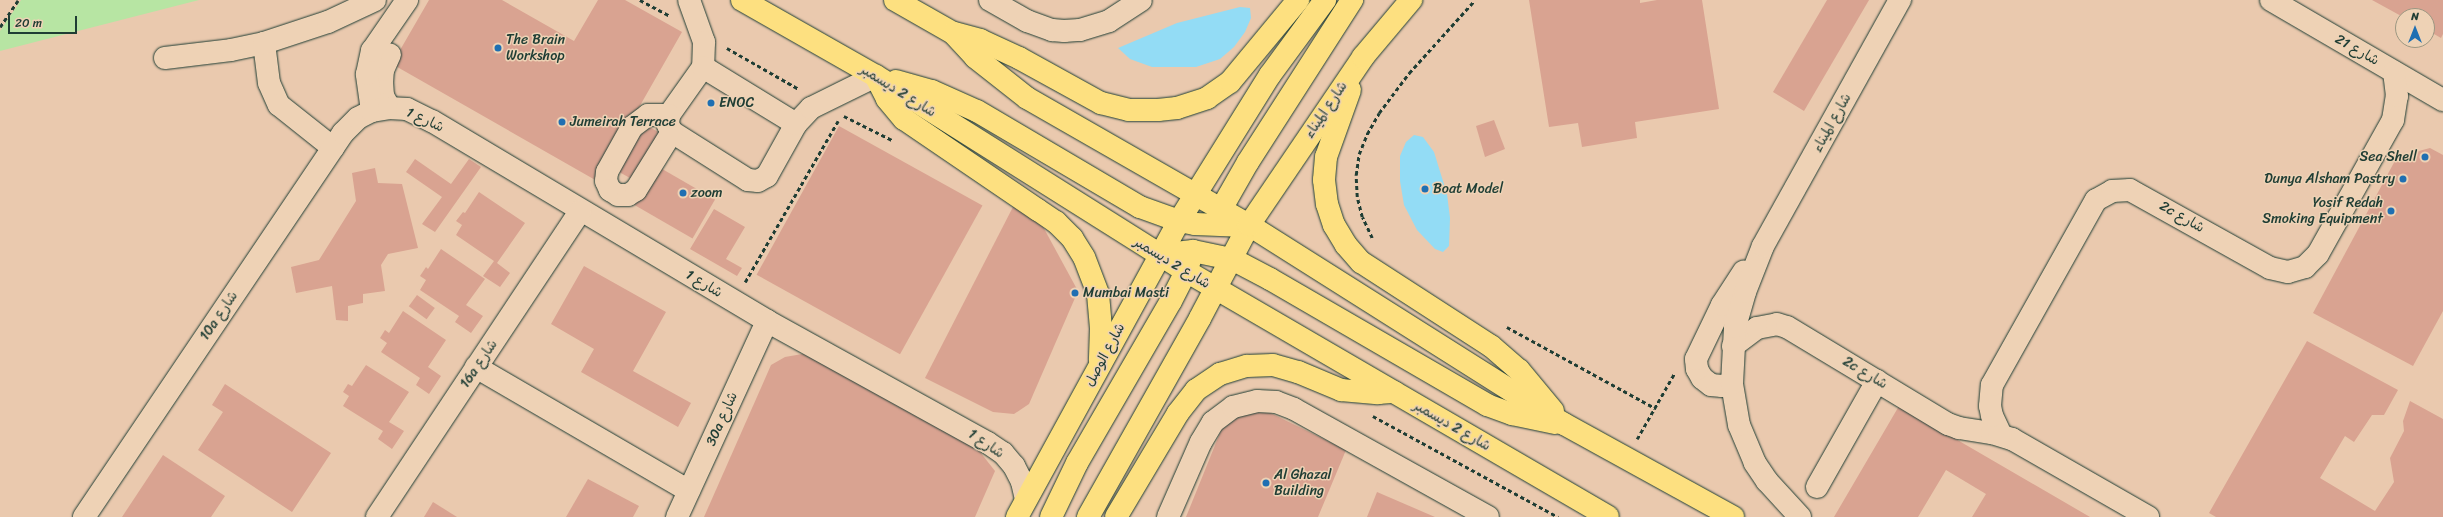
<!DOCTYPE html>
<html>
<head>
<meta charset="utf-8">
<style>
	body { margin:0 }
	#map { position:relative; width:2443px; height:517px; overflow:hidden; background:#eac9ae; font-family:Sriracha,"Playpen Sans Arabic",sans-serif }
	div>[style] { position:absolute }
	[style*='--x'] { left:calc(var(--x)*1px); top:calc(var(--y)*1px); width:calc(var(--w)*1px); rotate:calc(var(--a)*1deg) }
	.green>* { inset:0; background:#b7e5a3 }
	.water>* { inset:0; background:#93dcf5 }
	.building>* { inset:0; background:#d9a391; transform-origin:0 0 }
	.path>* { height:2.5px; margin-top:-1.25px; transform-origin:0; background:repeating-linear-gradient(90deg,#1f3d34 0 4px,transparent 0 7px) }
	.roads { filter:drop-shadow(0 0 1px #1f3d34) drop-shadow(0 0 1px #1f3d34) }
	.minor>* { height:22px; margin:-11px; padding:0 11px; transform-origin:11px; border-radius:11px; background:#eed2b5 }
	.major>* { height:22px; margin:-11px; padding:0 11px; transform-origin:11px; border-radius:11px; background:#fde080 }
	.dots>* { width:11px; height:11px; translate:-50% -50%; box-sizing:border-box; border:2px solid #eed2b5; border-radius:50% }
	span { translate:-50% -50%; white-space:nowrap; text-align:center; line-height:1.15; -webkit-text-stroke:3px #eed2b5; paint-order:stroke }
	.poi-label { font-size:14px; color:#1f3d34 }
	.left { translate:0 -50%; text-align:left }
	.right { translate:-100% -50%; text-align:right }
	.street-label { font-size:14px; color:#1f3d34 }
	.north { position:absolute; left:2395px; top:8px; width:40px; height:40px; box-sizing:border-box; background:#eed2b5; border:1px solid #9b9681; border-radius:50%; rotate:0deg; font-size:11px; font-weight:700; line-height:16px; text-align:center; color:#1f3d34 }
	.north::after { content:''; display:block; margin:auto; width:14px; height:18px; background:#1f6fb2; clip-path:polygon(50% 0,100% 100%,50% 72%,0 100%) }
	.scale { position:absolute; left:8px; top:16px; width:69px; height:18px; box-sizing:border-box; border:2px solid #1f3d34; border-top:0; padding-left:5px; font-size:12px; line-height:14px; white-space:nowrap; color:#1f3d34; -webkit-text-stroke:3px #eed2b5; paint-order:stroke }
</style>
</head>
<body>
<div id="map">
	<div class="green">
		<div style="clip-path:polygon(21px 0,199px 0,0 51px,0 31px)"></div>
	</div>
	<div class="water">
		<div style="clip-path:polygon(1240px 7px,1250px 8px,1251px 18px,1245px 32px,1234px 47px,1220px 59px,1196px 67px,1152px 67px,1130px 59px,1118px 48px,1177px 23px)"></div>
		<div style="clip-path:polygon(1414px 135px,1423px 137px,1434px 152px,1447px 194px,1450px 218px,1449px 246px,1443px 252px,1435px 249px,1417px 230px,1404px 205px,1400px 181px,1400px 156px,1406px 142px)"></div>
	</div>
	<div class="building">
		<div style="clip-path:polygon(429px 0,502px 0,574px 41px,598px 0,625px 0,682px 32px,597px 181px,392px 64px)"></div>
		<div style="clip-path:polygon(1529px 0,1640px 0,1640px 3px,1657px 0,1702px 0,1719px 109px,1635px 122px,1637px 138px,1582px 147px,1578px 123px,1549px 127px)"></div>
		<div style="clip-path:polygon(1827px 0,1869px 0,1804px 111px,1773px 92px)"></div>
		<div style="clip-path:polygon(2372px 0,2443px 0,2443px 34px,2441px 38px,2427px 30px,2427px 16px,2403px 17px)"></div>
		<div style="clip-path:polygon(1494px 120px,1505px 149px,1485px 157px,1476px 126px)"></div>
		<div style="left:644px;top:124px;width:18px;height:54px;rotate:29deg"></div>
		<div style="left:839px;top:126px;width:164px;height:170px;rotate:29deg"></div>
		<div style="clip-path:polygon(2430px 148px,2443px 155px,2443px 311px,2413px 366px,2313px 313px,2397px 157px)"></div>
		<div style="clip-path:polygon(415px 159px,451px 184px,469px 159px,481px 167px,435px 232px,422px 224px,442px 197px,406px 172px)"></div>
		<div style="left:657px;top:166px;width:67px;height:45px;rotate:30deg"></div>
		<div style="clip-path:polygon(375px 168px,378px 183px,402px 184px,418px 248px,388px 254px,381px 265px,385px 291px,363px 294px,363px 303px,348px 306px,348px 321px,336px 320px,332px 286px,296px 293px,291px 267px,319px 260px,356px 201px,352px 173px)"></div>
		<div style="clip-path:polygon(479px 192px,525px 223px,497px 263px,510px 273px,500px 287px,483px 276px,494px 261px,456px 235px,462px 225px,456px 221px,463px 212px,465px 213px)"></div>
		<div style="clip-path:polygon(1014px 205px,1041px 223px,1078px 291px,1029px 404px,1014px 414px,993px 412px,925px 378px)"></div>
		<div style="clip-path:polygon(714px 209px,745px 227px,726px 259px,742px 268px,737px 276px,690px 249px)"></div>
		<div style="clip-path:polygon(441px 249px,485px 279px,466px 305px,483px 316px,471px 333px,455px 322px,459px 316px,420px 290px,426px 280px,420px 276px,426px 267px,428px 269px)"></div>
		<div style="clip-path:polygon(584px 266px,666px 312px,633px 371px,691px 403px,678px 427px,581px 372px,594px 349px,551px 324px)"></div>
		<div style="left:417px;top:295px;width:22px;height:14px;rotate:36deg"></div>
		<div style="clip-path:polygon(403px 311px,446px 340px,428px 367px,441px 376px,429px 394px,416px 385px,420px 378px,381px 352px,387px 343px,380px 338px,385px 330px,389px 333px)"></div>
		<div style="clip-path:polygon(2307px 341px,2398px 390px,2384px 415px,2372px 415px,2354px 442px,2345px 436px,2320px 478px,2375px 511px,2394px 482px,2390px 458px,2404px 431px,2403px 421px,2410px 401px,2443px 419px,2443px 517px,2216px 517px,2209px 513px)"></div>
		<div style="clip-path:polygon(808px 353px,973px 443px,995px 471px,975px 517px,704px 517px,771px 365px,785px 357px)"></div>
		<div style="clip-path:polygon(366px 365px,409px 392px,389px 422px,404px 431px,392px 449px,378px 439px,383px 431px,343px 406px,349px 396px,343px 392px,348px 384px,352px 386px)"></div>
		<div style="clip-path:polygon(225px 384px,331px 453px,292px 512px,198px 450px,223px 412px,212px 405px)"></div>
		<div style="clip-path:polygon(1256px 406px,1346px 450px,1318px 517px,1186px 517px,1226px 418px)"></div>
		<div style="clip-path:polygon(1899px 406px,2090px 517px,1972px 517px,1986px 494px,1946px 470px,1918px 517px,1834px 517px)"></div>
		<div style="clip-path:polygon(163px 455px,225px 496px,211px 517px,122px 517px)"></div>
		<div style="clip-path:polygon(588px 479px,639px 506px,633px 517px,566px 517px)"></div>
		<div style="clip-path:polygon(1377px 492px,1435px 517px,1367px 517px)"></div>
		<div style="clip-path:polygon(433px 502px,457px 517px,424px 517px)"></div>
	</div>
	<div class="path">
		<div style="--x:640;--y:0;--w:34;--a:28"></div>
		<div style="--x:0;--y:27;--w:32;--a:-56"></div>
		<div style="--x:727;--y:48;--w:83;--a:29.7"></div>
		<div style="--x:844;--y:116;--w:54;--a:26.6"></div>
		<div style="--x:1372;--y:238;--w:23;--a:-115"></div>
		<div style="--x:1362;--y:217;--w:21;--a:-104"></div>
		<div style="--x:1357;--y:197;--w:22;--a:-93"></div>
		<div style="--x:1356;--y:175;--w:21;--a:-82"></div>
		<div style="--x:1359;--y:154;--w:22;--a:-68"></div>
		<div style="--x:1367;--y:134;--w:24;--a:-60"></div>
		<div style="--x:1379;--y:113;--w:50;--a:-53.1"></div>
		<div style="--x:1409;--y:73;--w:98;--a:-47.9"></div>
		<div style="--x:745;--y:282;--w:186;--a:-60"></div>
		<div style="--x:1507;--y:327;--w:169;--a:28.7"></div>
		<div style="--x:1373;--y:416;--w:211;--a:28.6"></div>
		<div style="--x:1637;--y:439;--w:75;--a:-60.4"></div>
	</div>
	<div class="roads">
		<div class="minor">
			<div style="--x:689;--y:0;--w:45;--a:70.3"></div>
			<div style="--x:704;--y:42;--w:25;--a:92"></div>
			<div style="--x:703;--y:67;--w:59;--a:125.3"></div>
			<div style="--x:669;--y:115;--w:10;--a:96"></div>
			<div style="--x:668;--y:125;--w:8;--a:60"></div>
			<div style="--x:672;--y:132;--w:90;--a:32.3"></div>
			<div style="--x:748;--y:180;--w:10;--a:6"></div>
			<div style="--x:758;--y:181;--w:10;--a:-29"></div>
			<div style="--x:767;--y:176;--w:60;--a:-60.9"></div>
			<div style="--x:796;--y:124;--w:22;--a:-47"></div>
			<div style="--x:811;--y:108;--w:72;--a:-26.2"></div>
			<div style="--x:990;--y:0;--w:43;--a:29.6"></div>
			<div style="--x:1027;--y:21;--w:27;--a:20"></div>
			<div style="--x:1052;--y:30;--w:12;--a:5"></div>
			<div style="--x:1064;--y:31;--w:16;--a:-4"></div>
			<div style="--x:1080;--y:30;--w:30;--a:-17"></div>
			<div style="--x:1109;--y:21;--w:38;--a:-33"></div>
			<div style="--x:2271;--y:0;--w:199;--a:30.2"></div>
			<div style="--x:264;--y:43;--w:40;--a:82.9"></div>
			<div style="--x:269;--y:83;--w:24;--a:66"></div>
			<div style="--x:279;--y:105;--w:69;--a:38.5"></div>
			<div style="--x:165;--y:58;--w:66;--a:-6.9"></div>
			<div style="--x:231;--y:50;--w:34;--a:-12"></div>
			<div style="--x:264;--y:43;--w:67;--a:-18.2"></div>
			<div style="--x:328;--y:22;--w:52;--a:-25.1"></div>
			<div style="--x:703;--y:67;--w:109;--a:31.5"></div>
			<div style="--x:388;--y:105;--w:10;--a:-119"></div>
			<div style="--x:383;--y:96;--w:13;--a:-94"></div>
			<div style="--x:382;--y:83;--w:13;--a:-86"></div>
			<div style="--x:383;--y:70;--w:17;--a:-66"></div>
			<div style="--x:372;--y:111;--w:37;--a:-98"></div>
			<div style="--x:367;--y:74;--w:24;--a:-78"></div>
			<div style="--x:372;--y:51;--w:62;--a:-55.5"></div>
			<div style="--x:669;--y:115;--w:21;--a:180"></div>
			<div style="--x:648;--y:115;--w:20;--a:143"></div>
			<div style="--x:632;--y:127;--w:51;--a:119.1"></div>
			<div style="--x:607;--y:172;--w:9;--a:96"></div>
			<div style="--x:606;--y:181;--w:10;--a:66"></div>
			<div style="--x:610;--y:190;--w:9;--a:32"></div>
			<div style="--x:618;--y:195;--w:10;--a:0"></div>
			<div style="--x:628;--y:195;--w:9;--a:-32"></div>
			<div style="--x:636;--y:190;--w:68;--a:-58.2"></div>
			<div style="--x:1733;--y:346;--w:30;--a:-37"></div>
			<div style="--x:1757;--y:328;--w:20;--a:-11"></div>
			<div style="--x:1777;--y:324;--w:10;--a:17"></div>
			<div style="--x:1787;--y:327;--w:188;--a:31.1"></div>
			<div style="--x:1948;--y:424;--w:12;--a:20"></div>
			<div style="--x:1959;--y:428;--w:33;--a:9"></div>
			<div style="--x:1992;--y:433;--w:21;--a:17"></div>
			<div style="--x:2012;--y:439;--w:157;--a:29.8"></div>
			<div style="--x:476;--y:367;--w:246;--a:30.2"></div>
			<div style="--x:1732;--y:384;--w:10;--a:169"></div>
			<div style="--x:1722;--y:386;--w:11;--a:-175"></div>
			<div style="--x:1711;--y:385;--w:11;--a:-142"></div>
			<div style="--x:1702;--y:378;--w:10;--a:-119"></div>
			<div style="--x:1697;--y:369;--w:10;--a:-96"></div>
			<div style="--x:1696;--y:359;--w:60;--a:-64.3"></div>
			<div style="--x:1722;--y:305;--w:40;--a:-57.1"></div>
			<div style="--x:2001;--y:435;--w:21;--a:-115"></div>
			<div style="--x:1992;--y:416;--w:10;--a:-101"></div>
			<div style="--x:1990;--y:406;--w:21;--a:-85"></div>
			<div style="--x:1992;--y:385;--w:212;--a:-60.7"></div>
			<div style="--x:2096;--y:200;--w:18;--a:-29"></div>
			<div style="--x:2112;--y:191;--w:18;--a:-3"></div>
			<div style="--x:2130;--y:190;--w:160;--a:29.1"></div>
			<div style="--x:2270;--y:268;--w:18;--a:13"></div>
			<div style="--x:2288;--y:272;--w:18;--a:-16"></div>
			<div style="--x:2305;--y:267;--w:18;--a:-45"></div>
			<div style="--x:2318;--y:254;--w:154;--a:-60.8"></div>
			<div style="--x:2393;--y:120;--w:24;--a:-81"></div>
			<div style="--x:2397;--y:96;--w:24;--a:-97"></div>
			<div style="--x:1817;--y:487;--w:122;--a:-60.5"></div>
			<div style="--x:84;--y:517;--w:463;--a:-56"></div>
			<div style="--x:343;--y:133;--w:21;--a:-45"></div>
			<div style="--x:358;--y:118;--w:16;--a:-27"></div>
			<div style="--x:372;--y:111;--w:17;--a:-10"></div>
			<div style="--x:389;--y:108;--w:18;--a:3"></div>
			<div style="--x:407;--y:109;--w:28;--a:26"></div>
			<div style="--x:432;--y:121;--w:390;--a:30.8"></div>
			<div style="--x:767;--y:321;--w:252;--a:28.9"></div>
			<div style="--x:988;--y:443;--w:18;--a:34"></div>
			<div style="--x:1003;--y:453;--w:17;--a:50"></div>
			<div style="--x:1014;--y:466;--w:18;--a:63"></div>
			<div style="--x:1022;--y:482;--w:17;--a:77"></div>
			<div style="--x:377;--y:517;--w:367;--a:-56.4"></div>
			<div style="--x:677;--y:517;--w:216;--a:-65.3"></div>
			<div style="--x:1168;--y:517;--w:82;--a:-66.3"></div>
			<div style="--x:1201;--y:442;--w:23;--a:-59"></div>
			<div style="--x:1213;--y:422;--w:25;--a:-37"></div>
			<div style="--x:1233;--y:407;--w:25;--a:-14"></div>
			<div style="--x:1257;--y:401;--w:19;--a:3"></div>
			<div style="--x:1276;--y:402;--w:19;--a:21"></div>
			<div style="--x:1294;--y:409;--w:222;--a:29.1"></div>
			<div style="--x:1800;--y:517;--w:49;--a:-132.5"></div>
			<div style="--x:1767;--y:481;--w:22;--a:-124"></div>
			<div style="--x:1755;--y:463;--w:41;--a:-112.8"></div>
			<div style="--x:1739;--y:425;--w:42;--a:-99.7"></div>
			<div style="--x:1732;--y:384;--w:57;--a:-87"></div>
			<div style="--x:1735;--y:327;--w:36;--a:-74"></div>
			<div style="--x:1745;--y:292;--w:49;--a:-68.6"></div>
			<div style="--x:1763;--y:246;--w:282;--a:-60.9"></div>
		</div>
		<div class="major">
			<div style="--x:742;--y:0;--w:154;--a:29.6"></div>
			<div style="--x:876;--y:76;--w:366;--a:32.2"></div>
			<div style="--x:1186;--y:271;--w:488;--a:30.2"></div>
			<div style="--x:895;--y:0;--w:67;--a:29.6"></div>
			<div style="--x:953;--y:33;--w:33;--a:47"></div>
			<div style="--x:975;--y:57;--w:66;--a:38.3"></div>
			<div style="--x:1027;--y:98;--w:256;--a:29.8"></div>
			<div style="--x:1249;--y:225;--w:373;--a:32.3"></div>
			<div style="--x:1564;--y:424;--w:193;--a:28.8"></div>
			<div style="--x:954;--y:33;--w:27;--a:15"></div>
			<div style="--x:980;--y:40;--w:43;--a:24.8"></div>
			<div style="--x:1019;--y:58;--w:94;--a:28.8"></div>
			<div style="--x:1101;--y:103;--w:29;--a:14"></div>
			<div style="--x:1129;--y:110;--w:29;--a:0"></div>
			<div style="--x:1158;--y:110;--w:19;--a:-6"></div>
			<div style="--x:1177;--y:108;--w:32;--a:-18"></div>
			<div style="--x:1207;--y:98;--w:28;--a:-35"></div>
			<div style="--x:1230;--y:82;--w:107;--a:-50.3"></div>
			<div style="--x:877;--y:79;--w:22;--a:63"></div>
			<div style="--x:887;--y:99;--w:26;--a:50"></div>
			<div style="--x:904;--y:119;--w:162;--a:34.2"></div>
			<div style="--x:1038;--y:210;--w:22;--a:34"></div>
			<div style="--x:1056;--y:222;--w:23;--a:45"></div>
			<div style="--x:1072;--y:238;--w:22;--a:58"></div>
			<div style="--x:1084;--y:257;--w:40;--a:69"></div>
			<div style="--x:1098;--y:294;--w:35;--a:85"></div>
			<div style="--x:1101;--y:329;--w:31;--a:92"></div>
			<div style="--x:896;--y:81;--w:37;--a:16"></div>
			<div style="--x:932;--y:91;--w:49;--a:24"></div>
			<div style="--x:977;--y:111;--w:189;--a:30.5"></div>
			<div style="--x:1140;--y:207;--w:41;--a:19.7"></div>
			<div style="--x:1179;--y:221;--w:16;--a:11"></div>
			<div style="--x:1195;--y:224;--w:50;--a:2.3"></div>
			<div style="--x:1350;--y:90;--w:71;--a:109.7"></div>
			<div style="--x:1326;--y:157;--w:23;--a:95"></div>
			<div style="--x:1324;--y:180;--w:24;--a:83"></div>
			<div style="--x:1327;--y:204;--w:22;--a:72"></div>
			<div style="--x:1334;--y:225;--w:23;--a:59"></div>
			<div style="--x:1346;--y:245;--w:23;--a:49"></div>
			<div style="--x:1361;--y:262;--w:155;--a:32.9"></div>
			<div style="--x:1491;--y:346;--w:37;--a:41"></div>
			<div style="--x:1519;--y:370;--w:53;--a:50.3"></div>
			<div style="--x:1215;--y:224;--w:14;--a:-69"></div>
			<div style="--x:1220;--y:211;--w:56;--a:-60.3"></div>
			<div style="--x:1248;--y:162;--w:193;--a:-57.3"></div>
			<div style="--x:1159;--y:255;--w:34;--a:-7"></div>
			<div style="--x:1193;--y:251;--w:40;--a:12"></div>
			<div style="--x:1232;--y:259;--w:43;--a:27.8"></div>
			<div style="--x:1270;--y:279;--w:251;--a:30.1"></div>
			<div style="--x:1487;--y:405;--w:27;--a:20"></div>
			<div style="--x:1512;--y:414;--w:44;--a:11.8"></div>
			<div style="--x:1017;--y:517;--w:337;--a:-61.3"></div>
			<div style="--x:1179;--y:221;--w:172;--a:-58.1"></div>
			<div style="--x:1270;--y:75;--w:93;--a:-53.7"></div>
			<div style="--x:1051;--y:517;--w:60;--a:-64.3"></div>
			<div style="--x:1077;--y:463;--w:187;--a:-59.9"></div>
			<div style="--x:1171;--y:301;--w:34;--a:-63"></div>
			<div style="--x:1186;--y:271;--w:15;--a:-70"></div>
			<div style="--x:1088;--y:517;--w:228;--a:-60.6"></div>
			<div style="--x:1200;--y:318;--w:105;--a:-62.2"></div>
			<div style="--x:1249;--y:225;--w:203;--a:-55.8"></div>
			<div style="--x:1363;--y:57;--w:75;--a:-49.9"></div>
			<div style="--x:1116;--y:517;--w:121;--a:-59.2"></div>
			<div style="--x:1178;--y:413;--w:29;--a:-52"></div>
			<div style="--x:1196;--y:390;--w:29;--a:-34"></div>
			<div style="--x:1220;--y:374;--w:28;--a:-17"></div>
			<div style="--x:1247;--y:366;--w:26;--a:-2"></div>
			<div style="--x:1273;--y:365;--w:26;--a:16"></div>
			<div style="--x:1298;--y:372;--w:47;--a:22.7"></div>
			<div style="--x:1341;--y:390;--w:37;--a:5"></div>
			<div style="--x:1378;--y:393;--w:16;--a:-4"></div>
		</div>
	</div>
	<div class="dots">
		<div style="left:498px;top:48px;background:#1f6fb2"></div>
		<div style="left:711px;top:103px;background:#1f6fb2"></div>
		<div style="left:562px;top:122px;background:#1f6fb2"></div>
		<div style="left:2425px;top:157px;background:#1f6fb2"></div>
		<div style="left:2403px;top:179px;background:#1f6fb2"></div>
		<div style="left:1425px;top:189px;background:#1f6fb2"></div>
		<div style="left:683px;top:193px;background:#1f6fb2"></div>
		<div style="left:2391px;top:211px;background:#1f6fb2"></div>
		<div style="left:1075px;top:293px;background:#1f6fb2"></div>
		<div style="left:1266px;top:483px;background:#1f6fb2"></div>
	</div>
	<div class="poi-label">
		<span class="left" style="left:506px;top:48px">The Brain<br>Workshop</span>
		<span class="left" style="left:719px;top:103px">ENOC</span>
		<span class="left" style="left:570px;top:122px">Jumeirah Terrace</span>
		<span class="right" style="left:2417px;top:157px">Sea Shell</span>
		<span class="right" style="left:2395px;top:179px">Dunya Alsham Pastry</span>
		<span class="left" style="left:1433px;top:189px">Boat Model</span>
		<span class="left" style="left:691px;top:193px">zoom</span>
		<span class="right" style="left:2383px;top:211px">Yosif Redah<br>Smoking Equipment</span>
		<span class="left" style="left:1083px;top:293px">Mumbai Masti</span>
		<span class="left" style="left:1274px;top:483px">Al Ghazal<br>Building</span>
	</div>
	<div class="street-label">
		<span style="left:2357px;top:50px;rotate:30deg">شارع 21</span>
		<span style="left:898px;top:91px;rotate:32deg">شارع 2 ديسمبر</span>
		<span style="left:1326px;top:110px;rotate:-56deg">شارع الميناء</span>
		<span style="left:425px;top:120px;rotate:25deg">شارع 1</span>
		<span style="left:1832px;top:123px;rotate:-61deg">شارع الميناء</span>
		<span style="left:2182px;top:217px;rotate:30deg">2c شارع</span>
		<span style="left:1172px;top:263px;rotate:31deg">شارع 2 ديسمبر</span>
		<span style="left:704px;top:284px;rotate:31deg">شارع 1</span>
		<span style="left:219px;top:316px;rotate:-56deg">10a شارع</span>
		<span style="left:1105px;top:355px;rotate:-62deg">شارع الوصل</span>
		<span style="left:479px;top:364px;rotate:-56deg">16a شارع</span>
		<span style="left:1865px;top:373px;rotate:31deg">2c شارع</span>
		<span style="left:722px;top:419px;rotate:-66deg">30a شارع</span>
		<span style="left:1452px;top:426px;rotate:30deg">شارع 2 ديسمبر</span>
		<span style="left:986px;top:444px;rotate:34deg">شارع 1</span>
	</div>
	<div class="north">N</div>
	<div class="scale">20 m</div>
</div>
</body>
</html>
